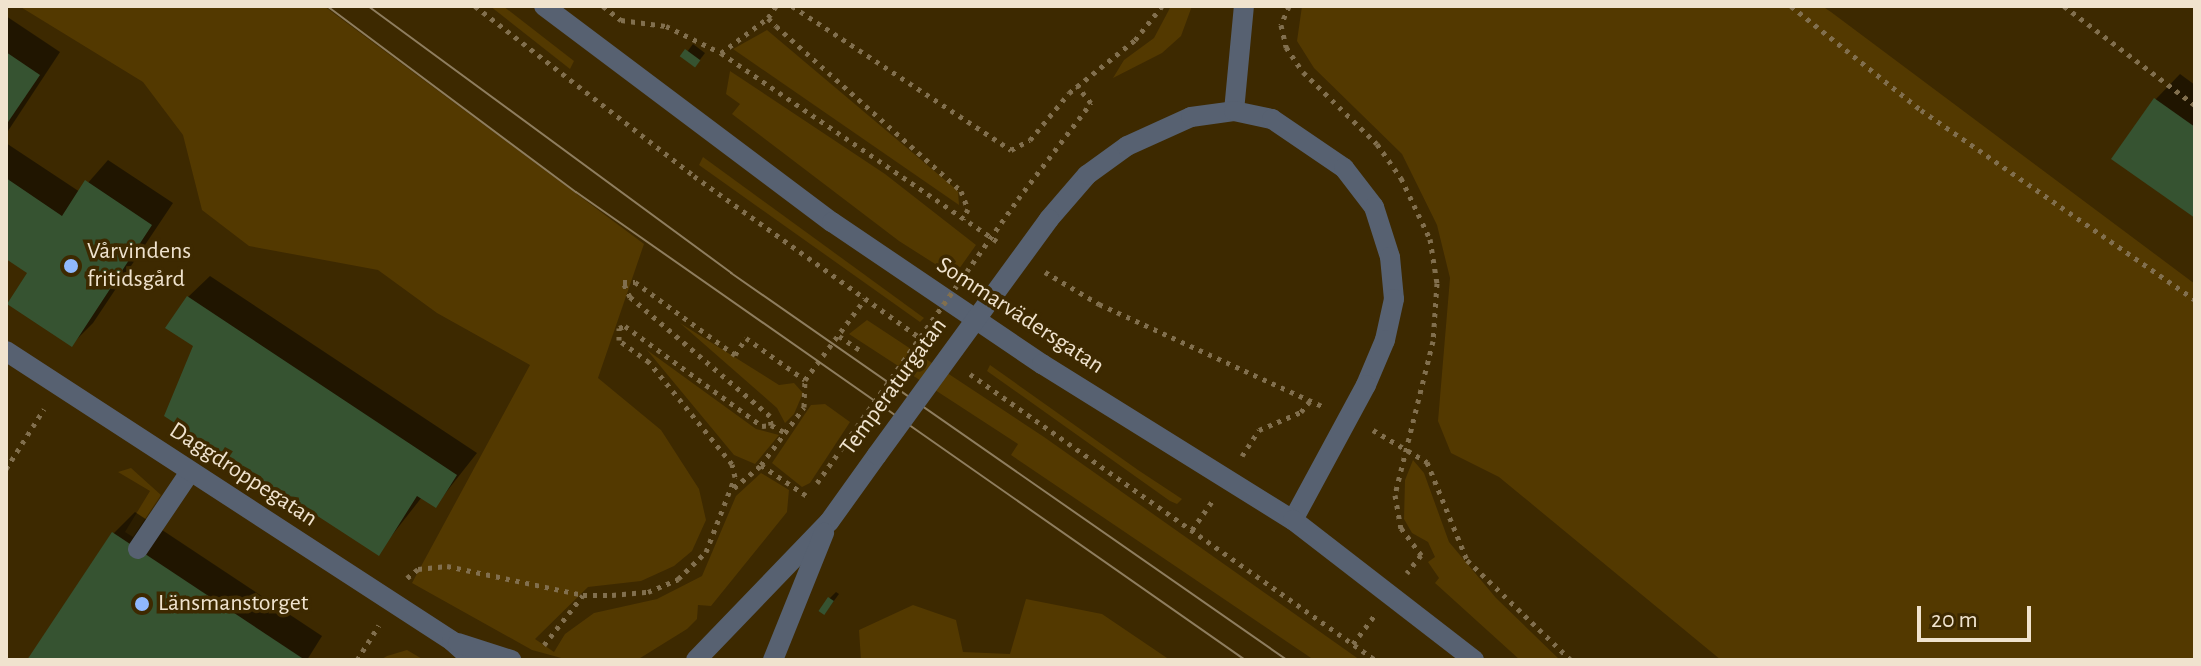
<!DOCTYPE html>
<html>
<head>
<meta charset="utf-8">
<style>
	body { margin:0 }
	#map { position:relative; width:2201px; height:666px; overflow:hidden; background:#3d2900; font-family:"Alegreya Sans",sans-serif }
	div>[style] { position:absolute }
	[style*='--x'] { left:calc(var(--x)*1px); top:calc(var(--y)*1px); width:calc(var(--w)*1px); rotate:calc(var(--a)*1deg) }
	.green>* { inset:0; background:#533900 }
	.shadow>* { inset:0; background:#0007; transform-origin:0 0 }
	.building>* { inset:0; background:#365331; transform-origin:0 0 }
	.path>* { height:5px; margin-top:-2.5px; transform-origin:0; background:repeating-linear-gradient(90deg,#816f4e 0 4px,transparent 0 10px) }
	.service>* { height:20px; margin:-10px; padding:0 10px; transform-origin:10px; border-radius:10px; background:#576171 }
	.minor>* { height:20px; margin:-10px; padding:0 10px; transform-origin:10px; border-radius:10px; background:#576171 }
	.tertiary>* { height:20px; margin:-10px; padding:0 10px; transform-origin:10px; border-radius:10px; background:#576171 }
	.tram>* { height:2px; margin:-1px; padding:0 1px; transform-origin:1px; border-radius:1px; background:#8e7d5e }
	.path-bridge>* { height:5px; margin-top:-2.5px; transform-origin:0; background:repeating-linear-gradient(90deg,#816f4e 0 4px,transparent 0 10px) }
	.minor-bridge>* { height:20px; margin:-10px; padding:0 10px; transform-origin:10px; border-radius:10px; background:#576171 }
	.dots>* { width:22px; height:22px; translate:-50% -50%; box-sizing:border-box; border:4px solid #3d2900; border-radius:50% }
	span { translate:-50% -50%; white-space:nowrap; text-align:center; line-height:1.15; -webkit-text-stroke:7px #3d2900; paint-order:stroke }
	.poi-label { font-size:24px; color:#f0e3ce }
	.left { translate:0 -50%; text-align:left }
	.street-label { font-size:24px; color:#f0e3ce }
	.frame { position:absolute; inset:0; border:8px solid #f0e3ce; pointer-events:none }
	.scale { position:absolute; left:1917px; top:606px; width:114px; height:36px; box-sizing:border-box; border:4px solid #f0e3ce; border-top:0; padding-left:10px; font-size:24px; line-height:28px; white-space:nowrap; color:#f0e3ce; -webkit-text-stroke:6px #3d2900; paint-order:stroke }
</style>
</head>
<body>
<div id="map">
	<div class="green">
		<div style="clip-path:polygon(19px 6px,324px 6px,644px 244px,598px 378px,661px 430px,699px 489px,706px 520px,692px 551px,674px 566px,641px 581px,588px 587px,535px 639px,554px 652px,565px 634px,594px 613px,657px 599px,702px 576px,736px 496px,761px 473px,789px 490px,787px 512px,711px 606px,698px 605px,697px 619px,687px 629px,637px 660px,565px 659px,532px 650px,412px 583px,530px 365px,437px 313px,378px 270px,249px 246px,202px 210px,183px 135px,143px 82px)"></div>
		<div style="clip-path:polygon(490px 6px,503px 6px,574px 61px,570px 69px)"></div>
		<div style="clip-path:polygon(1171px 6px,1192px 6px,1181px 36px,1162px 53px,1113px 78px,1124px 60px,1154px 38px)"></div>
		<div style="clip-path:polygon(1302px 6px,1822px 6px,1831px 12px,2195px 284px,2195px 660px,1721px 660px,1499px 477px,1451px 453px,1438px 421px,1450px 278px,1437px 225px,1402px 154px,1314px 68px,1297px 41px)"></div>
		<div style="clip-path:polygon(767px 30px,958px 191px,959px 205px,733px 49px)"></div>
		<div style="clip-path:polygon(730px 71px,885px 174px,976px 245px,954px 276px,899px 241px,732px 114px,740px 104px,726px 94px)"></div>
		<div style="clip-path:polygon(703px 157px,924px 318px,920px 322px,699px 165px)"></div>
		<div style="clip-path:polygon(867px 320px,1044px 437px,1360px 660px,1314px 660px,1011px 455px,1018px 444px,849px 334px)"></div>
		<div style="clip-path:polygon(680px 323px,779px 385px,794px 383px,803px 393px,794px 414px,785px 423px,777px 408px)"></div>
		<div style="clip-path:polygon(647px 350px,756px 429px,779px 435px,755px 464px,734px 455px)"></div>
		<div style="clip-path:polygon(990px 365px,1138px 470px,1182px 499px,1177px 504px,1170px 501px,987px 371px)"></div>
		<div style="clip-path:polygon(825px 404px,850px 422px,810px 483px,802px 487px,772px 463px,811px 405px)"></div>
		<div style="clip-path:polygon(1413px 460px,1424px 473px,1449px 542px,1496px 598px,1560px 660px,1520px 660px,1435px 583px,1439px 578px,1428px 562px,1435px 557px,1428px 542px,1412px 533px,1404px 519px,1405px 480px)"></div>
		<div style="clip-path:polygon(131px 468px,161px 495px,133px 537px,125px 532px,150px 491px,118px 472px)"></div>
		<div style="clip-path:polygon(1026px 599px,1102px 614px,1170px 660px,861px 660px,859px 630px,913px 605px,956px 620px,963px 652px,1010px 654px)"></div>
		<div style="clip-path:polygon(407px 650px,424px 660px,380px 660px,387px 656px)"></div>
	</div>
	<div class="shadow">
		<div style="clip-path:polygon(6px 16px,60px 52px,6px 134px)"></div>
		<div style="left:693px;top:44px;width:15px;height:15px;rotate:37deg"></div>
		<div style="clip-path:polygon(2180px 74px,2195px 85px,2195px 216px,2155px 100px)"></div>
		<div style="clip-path:polygon(6px 143px,80px 192px,108px 160px,173px 203px,93px 323px,72px 344px,30px 273px,6px 257px)"></div>
		<div style="clip-path:polygon(210px 276px,477px 453px,436px 505px,422px 497px,378px 553px,195px 346px,188px 297px)"></div>
		<div style="clip-path:polygon(135px 512px,322px 636px,307px 660px,30px 660px,114px 533px)"></div>
		<div style="clip-path:polygon(836px 592px,839px 594px,825px 613px,830px 598px)"></div>
	</div>
	<div class="building">
		<div style="left:685px;top:49px;width:19px;height:9px;rotate:36deg"></div>
		<div style="clip-path:polygon(6px 52px,40px 75px,6px 125px)"></div>
		<div style="clip-path:polygon(2154px 98px,2195px 127px,2195px 218px,2111px 159px)"></div>
		<div style="clip-path:polygon(6px 178px,62px 216px,85px 180px,152px 225px,72px 347px,7px 304px,27px 273px,6px 259px)"></div>
		<div style="clip-path:polygon(187px 296px,457px 475px,436px 508px,417px 496px,379px 556px,164px 416px,193px 346px,165px 328px)"></div>
		<div style="clip-path:polygon(112px 532px,305px 660px,27px 660px)"></div>
		<div style="left:828px;top:597px;width:7px;height:17px;rotate:34deg"></div>
	</div>
	<div class="path">
		<div style="--x:475;--y:6;--w:277;--a:37.8"></div>
		<div style="--x:694;--y:176;--w:285;--a:35.6"></div>
		<div style="--x:603;--y:6;--w:23;--a:38"></div>
		<div style="--x:621;--y:20;--w:45;--a:7.6"></div>
		<div style="--x:666;--y:26;--w:61;--a:26.1"></div>
		<div style="--x:721;--y:53;--w:334;--a:34.3"></div>
		<div style="--x:776;--y:6;--w:14;--a:124"></div>
		<div style="--x:768;--y:18;--w:11;--a:45"></div>
		<div style="--x:776;--y:26;--w:248;--a:41.7"></div>
		<div style="--x:961;--y:191;--w:19;--a:69"></div>
		<div style="--x:968;--y:209;--w:11;--a:117"></div>
		<div style="--x:792;--y:6;--w:262;--a:33.3"></div>
		<div style="--x:1011;--y:150;--w:21;--a:-28"></div>
		<div style="--x:1030;--y:140;--w:61;--a:-50.3"></div>
		<div style="--x:1069;--y:93;--w:85;--a:-38.8"></div>
		<div style="--x:1135;--y:40;--w:43;--a:-51.5"></div>
		<div style="--x:1289;--y:6;--w:21;--a:113"></div>
		<div style="--x:1281;--y:25;--w:23;--a:77"></div>
		<div style="--x:1286;--y:47;--w:30;--a:56"></div>
		<div style="--x:1303;--y:72;--w:103;--a:44.2"></div>
		<div style="--x:1377;--y:144;--w:42;--a:54.8"></div>
		<div style="--x:1401;--y:178;--w:68;--a:64.6"></div>
		<div style="--x:1430;--y:239;--w:45;--a:81"></div>
		<div style="--x:1437;--y:283;--w:58;--a:93.9"></div>
		<div style="--x:1433;--y:341;--w:159;--a:103.9"></div>
		<div style="--x:1395;--y:495;--w:34;--a:80"></div>
		<div style="--x:1401;--y:528;--w:34;--a:53"></div>
		<div style="--x:1421;--y:555;--w:23;--a:128"></div>
		<div style="--x:1791;--y:6;--w:166;--a:38.7"></div>
		<div style="--x:1921;--y:110;--w:333;--a:34.7"></div>
		<div style="--x:2064;--y:6;--w:164;--a:37.1"></div>
		<div style="--x:721;--y:53;--w:59;--a:-36.7"></div>
		<div style="--x:1018;--y:199;--w:121;--a:-52.8"></div>
		<div style="--x:1091;--y:103;--w:22;--a:-129"></div>
		<div style="--x:1045;--y:272;--w:63;--a:30.7"></div>
		<div style="--x:1099;--y:304;--w:247;--a:24.6"></div>
		<div style="--x:839;--y:336;--w:29;--a:34"></div>
		<div style="--x:970;--y:374;--w:497;--a:35.2"></div>
		<div style="--x:771;--y:425;--w:17;--a:28"></div>
		<div style="--x:1373;--y:430;--w:63;--a:30.7"></div>
		<div style="--x:1427;--y:462;--w:106;--a:67.8"></div>
		<div style="--x:1467;--y:560;--w:144;--a:43.9"></div>
		<div style="--x:1242;--y:456;--w:31;--a:-57"></div>
		<div style="--x:1259;--y:430;--w:46;--a:-23.2"></div>
		<div style="--x:1301;--y:412;--w:14;--a:-51"></div>
		<div style="--x:761;--y:465;--w:55;--a:34"></div>
		<div style="--x:6;--y:469;--w:71;--a:-57.7"></div>
		<div style="--x:817;--y:483;--w:59;--a:-54.7"></div>
		<div style="--x:734;--y:488;--w:35;--a:-40"></div>
		<div style="--x:761;--y:465;--w:72;--a:-53.4"></div>
		<div style="--x:804;--y:407;--w:27;--a:-88"></div>
		<div style="--x:1192;--y:530;--w:35;--a:-55"></div>
		<div style="--x:407;--y:578;--w:14;--a:-39"></div>
		<div style="--x:418;--y:569;--w:29;--a:-6"></div>
		<div style="--x:447;--y:566;--w:139;--a:12"></div>
		<div style="--x:583;--y:595;--w:29;--a:0"></div>
		<div style="--x:612;--y:595;--w:36;--a:-5"></div>
		<div style="--x:648;--y:592;--w:33;--a:-23"></div>
		<div style="--x:678;--y:579;--w:39;--a:-44"></div>
		<div style="--x:706;--y:552;--w:80;--a:-68.9"></div>
		<div style="--x:735;--y:477;--w:13;--a:-103"></div>
		<div style="--x:732;--y:464;--w:132;--a:-129.1"></div>
		<div style="--x:649;--y:362;--w:37;--a:-144"></div>
		<div style="--x:619;--y:340;--w:12;--a:-90"></div>
		<div style="--x:619;--y:328;--w:6;--a:-18"></div>
		<div style="--x:625;--y:326;--w:170;--a:36.1"></div>
		<div style="--x:762;--y:426;--w:9;--a:-6"></div>
		<div style="--x:771;--y:425;--w:9;--a:-96"></div>
		<div style="--x:770;--y:416;--w:184;--a:-139.6"></div>
		<div style="--x:630;--y:297;--w:17;--a:-115"></div>
		<div style="--x:623;--y:282;--w:12;--a:0"></div>
		<div style="--x:635;--y:282;--w:124;--a:36.1"></div>
		<div style="--x:735;--y:355;--w:20;--a:-57"></div>
		<div style="--x:746;--y:338;--w:72;--a:35.4"></div>
		<div style="--x:805;--y:380;--w:101;--a:-53.5"></div>
		<div style="--x:1353;--y:644;--w:35;--a:-53"></div>
		<div style="--x:544;--y:645;--w:63;--a:-52"></div>
		<div style="--x:357;--y:660;--w:41;--a:-57.8"></div>
	</div>
	<div class="service">
		<div style="--x:138;--y:549;--w:93;--a:-56"></div>
	</div>
	<div class="minor">
		<div style="--x:1234;--y:111;--w:105;--a:-84.6"></div>
		<div style="--x:1049;--y:219;--w:58;--a:-49.2"></div>
		<div style="--x:1087;--y:175;--w:49;--a:-35.9"></div>
		<div style="--x:1127;--y:146;--w:70;--a:-24.4"></div>
		<div style="--x:1191;--y:117;--w:43;--a:-7.9"></div>
		<div style="--x:1234;--y:111;--w:39;--a:12"></div>
		<div style="--x:1272;--y:119;--w:87;--a:34.2"></div>
		<div style="--x:1344;--y:168;--w:49;--a:52.4"></div>
		<div style="--x:1374;--y:207;--w:52;--a:72.3"></div>
		<div style="--x:1390;--y:257;--w:42;--a:84.6"></div>
		<div style="--x:1394;--y:299;--w:42;--a:102.4"></div>
		<div style="--x:1385;--y:340;--w:49;--a:112.9"></div>
		<div style="--x:1366;--y:385;--w:153;--a:118.4"></div>
		<div style="--x:6;--y:351;--w:532;--a:33.03"></div>
		<div style="--x:452;--y:641;--w:28;--a:42"></div>
		<div style="--x:458;--y:643;--w:56;--a:17.8"></div>
		<div style="--x:696;--y:660;--w:192;--a:-46.1"></div>
		<div style="--x:829;--y:522;--w:82;--a:-54.4"></div>
		<div style="--x:773;--y:660;--w:137;--a:-68.1"></div>
	</div>
	<div class="tertiary">
		<div style="--x:544;--y:6;--w:360;--a:36.9"></div>
		<div style="--x:832;--y:222;--w:254;--a:34.1"></div>
		<div style="--x:1042;--y:364;--w:296;--a:31.9"></div>
		<div style="--x:1293;--y:520;--w:229;--a:37.7"></div>
	</div>
	<div class="tram">
		<div style="--x:327;--y:6;--w:311;--a:36.8"></div>
		<div style="--x:576;--y:192;--w:816;--a:34.97"></div>
		<div style="--x:368;--y:6;--w:451;--a:36.3"></div>
		<div style="--x:731;--y:273;--w:677;--a:34.84"></div>
	</div>
	<div class="path-bridge">
		<div style="--x:851;--y:435;--w:289;--a:-54.7"></div>
	</div>
	<div class="minor-bridge">
		<div style="--x:877;--y:455;--w:292;--a:-53.9"></div>
	</div>
	<div class="dots">
		<div style="left:71px;top:266px;background:#90b8fd"></div>
		<div style="left:142px;top:604px;background:#90b8fd"></div>
	</div>
	<div class="poi-label">
		<span class="left" style="left:87px;top:266px">Vårvindens<br>fritidsgård</span>
		<span class="left" style="left:158px;top:604px">Länsmanstorget</span>
	</div>
	<div class="street-label">
		<span style="left:1020px;top:316px;rotate:33deg">Sommarvädersgatan</span>
		<span style="left:894px;top:387px;rotate:-54deg">Temperaturgatan</span>
		<span style="left:243px;top:475px;rotate:33deg">Daggdroppegatan</span>
	</div>
	<div class="frame"></div>
	<div class="scale">20 m</div>
</div>
</body>
</html>
